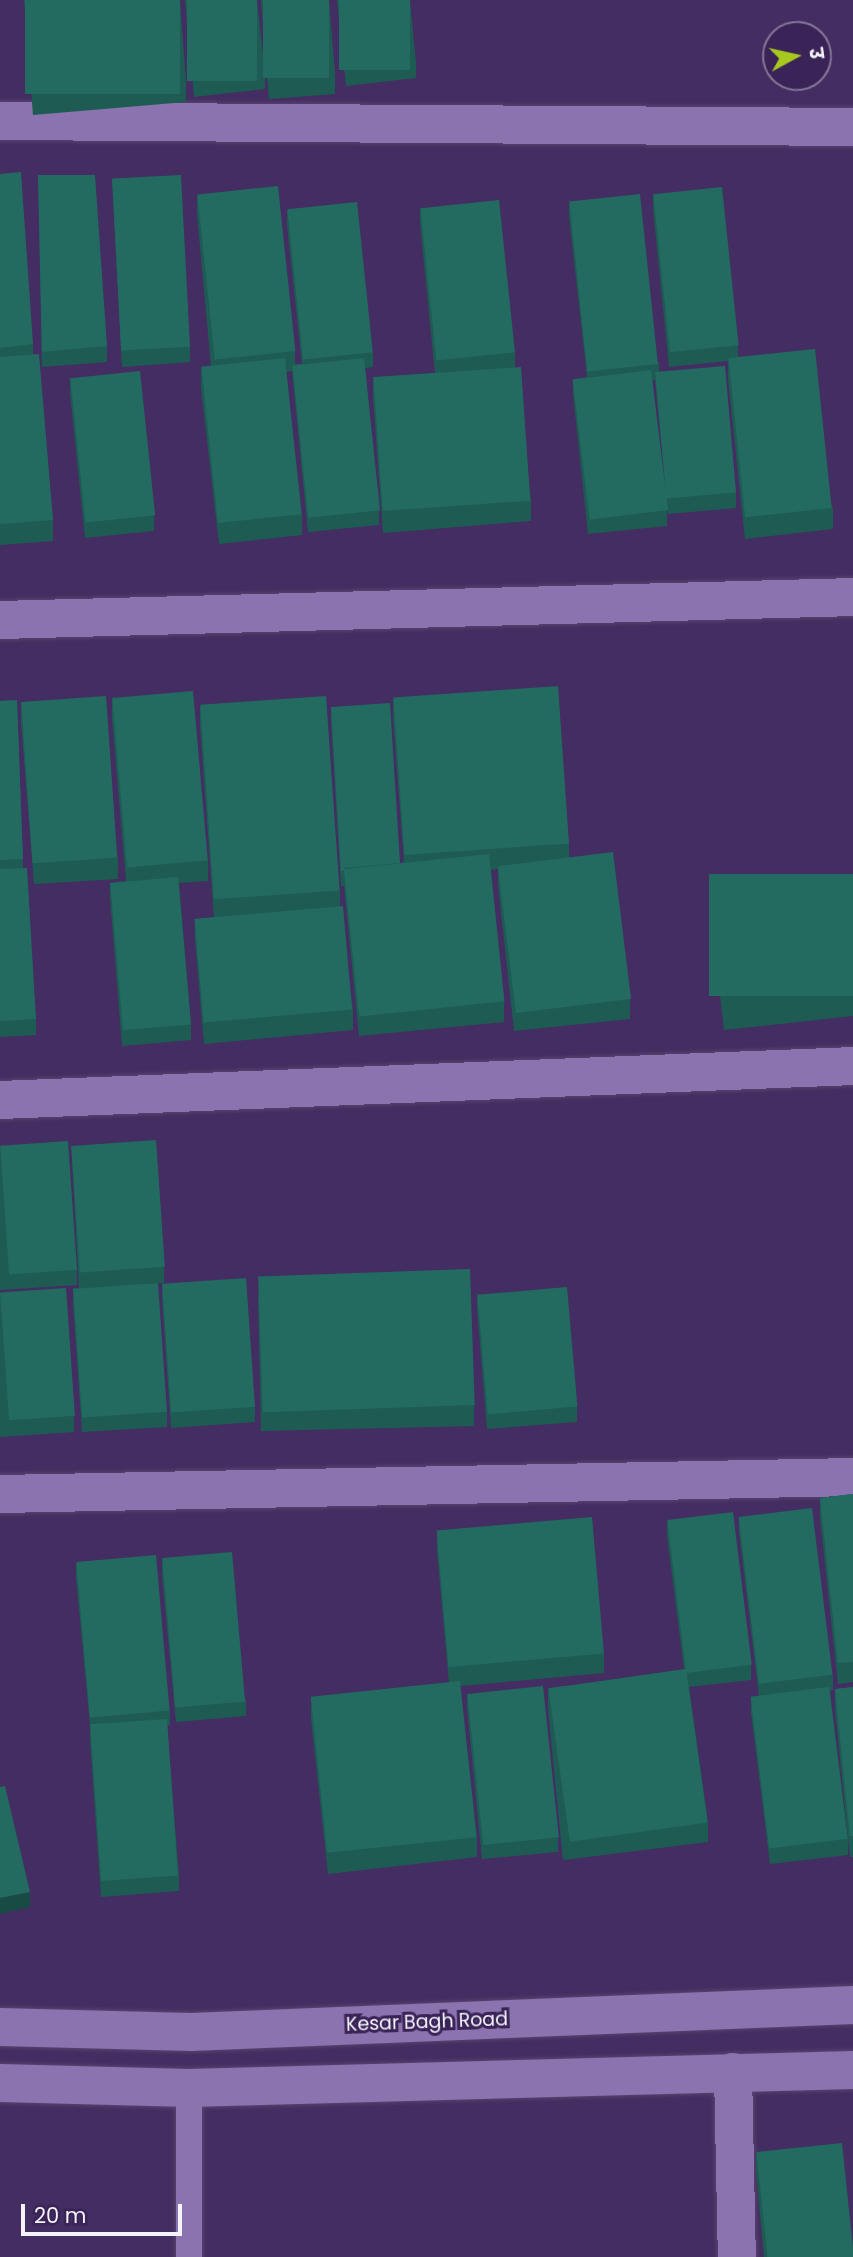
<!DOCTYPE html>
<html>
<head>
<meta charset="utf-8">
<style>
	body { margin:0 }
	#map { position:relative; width:853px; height:2257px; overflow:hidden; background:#432d62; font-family:Poppins,"Noto Sans Devanagari",sans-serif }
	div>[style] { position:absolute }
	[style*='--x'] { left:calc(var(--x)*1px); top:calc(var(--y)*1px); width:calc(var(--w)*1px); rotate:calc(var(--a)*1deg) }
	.roads { filter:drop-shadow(0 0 2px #57446e) drop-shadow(0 0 2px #57446e) }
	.service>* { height:26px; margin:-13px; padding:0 13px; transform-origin:13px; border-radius:13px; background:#8a73ae }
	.minor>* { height:38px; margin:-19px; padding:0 19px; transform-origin:19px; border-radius:19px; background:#8a73ae }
	.secondary>* { height:38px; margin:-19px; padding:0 19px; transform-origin:19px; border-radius:19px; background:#8a73ae }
	.wall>* { inset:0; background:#1e5c53 }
	.shaded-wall>* { inset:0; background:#184b43 }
	.building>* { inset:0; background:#236b60; transform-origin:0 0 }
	span { translate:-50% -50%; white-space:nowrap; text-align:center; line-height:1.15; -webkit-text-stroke:6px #392357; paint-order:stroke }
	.street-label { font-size:19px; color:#f5f3fa }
	.north { position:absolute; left:762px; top:21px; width:70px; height:70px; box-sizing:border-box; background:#392357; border:2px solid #847698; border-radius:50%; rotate:82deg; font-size:19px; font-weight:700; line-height:28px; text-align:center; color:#f5f3fa }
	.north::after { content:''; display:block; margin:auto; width:24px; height:32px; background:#a7c81f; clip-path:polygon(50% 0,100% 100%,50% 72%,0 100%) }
	.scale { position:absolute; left:21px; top:2204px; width:161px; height:32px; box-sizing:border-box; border:4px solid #f5f3fa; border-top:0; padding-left:9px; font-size:21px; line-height:24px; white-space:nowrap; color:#f5f3fa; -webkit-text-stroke:5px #392357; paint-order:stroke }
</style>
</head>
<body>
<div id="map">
	<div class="roads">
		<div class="service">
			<div style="--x:189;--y:2257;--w:169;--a:-90"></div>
		</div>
		<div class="minor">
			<div style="--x:0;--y:121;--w:853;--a:0.4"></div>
			<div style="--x:0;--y:620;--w:853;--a:-1.54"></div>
			<div style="--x:0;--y:1100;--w:854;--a:-2.28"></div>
			<div style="--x:0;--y:1494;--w:853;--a:-1.14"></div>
			<div style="--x:733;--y:2072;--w:185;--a:88.8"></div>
		</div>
		<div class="secondary">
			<div style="--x:0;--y:2027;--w:191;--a:1.5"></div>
			<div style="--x:191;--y:2032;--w:663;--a:-2.34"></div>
			<div style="--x:0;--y:2083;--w:189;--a:1.5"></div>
			<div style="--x:189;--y:2088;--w:664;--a:-1.55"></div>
		</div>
	</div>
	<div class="wall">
		<div style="clip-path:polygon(24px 0,180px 0,186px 82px,186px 102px,33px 115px)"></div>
		<div style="clip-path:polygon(185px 0,257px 0,265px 74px,265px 89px,194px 97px)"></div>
		<div style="clip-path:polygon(261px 0,329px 0,335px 73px,335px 94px,269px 99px)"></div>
		<div style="clip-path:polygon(337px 0,410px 0,416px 63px,416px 78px,346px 86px)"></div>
		<div style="clip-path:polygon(0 174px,33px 344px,33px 355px,53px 520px,53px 541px,0 545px)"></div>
		<div style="clip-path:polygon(38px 175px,107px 346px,107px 362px,42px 367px)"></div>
		<div style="clip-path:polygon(112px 179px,190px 347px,190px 362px,122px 367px)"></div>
		<div style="clip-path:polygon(653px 193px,738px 345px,738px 357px,833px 508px,833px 529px,745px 539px,728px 379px,728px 361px,669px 367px,653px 209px)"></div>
		<div style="clip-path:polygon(197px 194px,295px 351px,295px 364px,302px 364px,287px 225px,287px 210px,373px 352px,373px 367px,365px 368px,379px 510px,379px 525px,308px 532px,292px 371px,286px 372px,302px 514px,302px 535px,219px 544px,201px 388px,201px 367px,211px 366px,197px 214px)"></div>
		<div style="clip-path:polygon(569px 201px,659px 364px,659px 372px,736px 493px,736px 508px,668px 514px,655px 380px,652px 380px,667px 510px,667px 526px,588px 534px,573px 394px,573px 379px,587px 377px,569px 216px)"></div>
		<div style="clip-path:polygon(420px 208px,515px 352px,515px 367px,531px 501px,531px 521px,383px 533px,373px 398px,373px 377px,435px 373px,420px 223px)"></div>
		<div style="clip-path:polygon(70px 377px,154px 515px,154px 531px,85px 538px,70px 393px)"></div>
		<div style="clip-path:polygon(393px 697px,569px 844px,569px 857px,630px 999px,630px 1019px,514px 1031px,498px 885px,498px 869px,491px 870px,504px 1001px,504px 1022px,359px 1036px,344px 886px,341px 886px,331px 722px,331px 707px,400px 863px,404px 862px,393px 718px)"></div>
		<div style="clip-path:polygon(112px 698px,208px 860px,208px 881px,179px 883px,191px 1024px,191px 1040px,122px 1046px,110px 898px,110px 883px,126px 881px,112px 719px)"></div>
		<div style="clip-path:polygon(17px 700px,23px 868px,36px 1019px,36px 1035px,0 1037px,0 701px)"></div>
		<div style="clip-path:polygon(21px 702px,118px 858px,118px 879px,34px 884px,21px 722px)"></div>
		<div style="clip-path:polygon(200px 705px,340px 890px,340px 906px,353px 1010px,353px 1030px,204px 1044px,195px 940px,195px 919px,214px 917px,200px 726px)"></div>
		<div style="clip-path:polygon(853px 874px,853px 1016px,724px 1030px,710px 910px,710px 889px)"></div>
		<div style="clip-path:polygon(0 1145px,77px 1270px,77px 1285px,0 1290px)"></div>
		<div style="clip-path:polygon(71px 1145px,164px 1267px,164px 1283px,147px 1284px,167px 1412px,167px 1427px,82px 1432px,73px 1304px,73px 1288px,79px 1288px)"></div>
		<div style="clip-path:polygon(162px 1284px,255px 1407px,255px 1422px,171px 1428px,162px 1300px)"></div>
		<div style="clip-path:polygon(0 1292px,74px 1416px,74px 1432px,0 1437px)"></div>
		<div style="clip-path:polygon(477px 1293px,577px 1407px,577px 1422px,487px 1429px,477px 1309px)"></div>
		<div style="clip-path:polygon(258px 1294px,474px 1405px,474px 1426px,261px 1431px)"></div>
		<div style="clip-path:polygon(853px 1494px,853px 1682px,838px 1684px,820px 1518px,820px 1498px)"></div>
		<div style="clip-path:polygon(739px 1517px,833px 1675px,833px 1690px,830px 1691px,848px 1839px,848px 1855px,770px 1864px,751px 1713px,751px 1697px,759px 1696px,739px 1532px)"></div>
		<div style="clip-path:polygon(667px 1520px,751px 1665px,751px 1680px,689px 1687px,708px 1822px,708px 1842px,563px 1860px,548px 1709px,548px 1689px,684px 1669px,667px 1536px)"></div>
		<div style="clip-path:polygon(437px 1531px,604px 1653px,604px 1673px,460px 1686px,477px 1837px,477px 1857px,328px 1874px,311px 1719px,311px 1698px,449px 1683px,437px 1551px)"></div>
		<div style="clip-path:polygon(162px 1559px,246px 1701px,246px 1716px,176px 1722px,162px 1575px)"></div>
		<div style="clip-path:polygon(76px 1563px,170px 1710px,170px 1725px,167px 1725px,179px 1876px,179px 1891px,101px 1897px,90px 1740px,90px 1725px,76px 1578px)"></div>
		<div style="clip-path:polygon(853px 1687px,853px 1857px,850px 1857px,835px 1709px,835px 1689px)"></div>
		<div style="clip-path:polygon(467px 1693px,558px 1837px,558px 1852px,482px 1859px,467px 1708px)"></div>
		<div style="clip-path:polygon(756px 2152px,853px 2257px,764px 2257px,756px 2172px)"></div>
	</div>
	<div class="shaded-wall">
		<div style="clip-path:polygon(30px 1892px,30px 1907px,0 1914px,0 1898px)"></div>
	</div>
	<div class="building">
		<div style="left:25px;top:0;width:155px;height:94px"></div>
		<div style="left:187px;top:0;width:70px;height:81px"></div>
		<div style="left:263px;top:0;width:66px;height:78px"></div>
		<div style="left:339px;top:0;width:71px;height:70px"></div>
		<div style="clip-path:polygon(21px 172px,33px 344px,0 348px,0 174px)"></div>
		<div style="clip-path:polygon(38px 175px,95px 175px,107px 346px,42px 352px)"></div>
		<div style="left:181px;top:175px;width:172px;height:69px;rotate:87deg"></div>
		<div style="left:278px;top:186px;width:166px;height:81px;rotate:84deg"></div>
		<div style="left:722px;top:187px;width:159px;height:69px;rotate:84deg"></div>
		<div style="left:640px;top:194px;width:171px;height:71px;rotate:84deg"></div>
		<div style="left:499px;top:200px;width:153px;height:79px;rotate:84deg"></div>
		<div style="left:357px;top:202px;width:151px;height:70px;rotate:84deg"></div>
		<div style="left:815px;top:349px;width:160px;height:87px;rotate:84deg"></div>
		<div style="clip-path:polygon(39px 354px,53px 520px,0 524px,0 357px)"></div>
		<div style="left:285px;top:358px;width:157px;height:84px;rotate:84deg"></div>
		<div style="left:364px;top:358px;width:153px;height:72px;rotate:84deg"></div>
		<div style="left:725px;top:366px;width:127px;height:70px;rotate:85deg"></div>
		<div style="left:521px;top:367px;width:134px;height:148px;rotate:86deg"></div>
		<div style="left:651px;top:370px;width:141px;height:79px;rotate:83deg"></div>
		<div style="left:140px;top:371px;width:145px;height:70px;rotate:84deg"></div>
		<div style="left:558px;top:686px;width:158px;height:165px;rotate:86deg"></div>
		<div style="left:193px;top:691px;width:170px;height:81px;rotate:85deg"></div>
		<div style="left:106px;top:696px;width:162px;height:85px;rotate:86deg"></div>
		<div style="left:326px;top:696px;width:195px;height:126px;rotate:86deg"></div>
		<div style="clip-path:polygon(17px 700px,23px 859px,0 860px,0 701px)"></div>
		<div style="clip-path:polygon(390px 703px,400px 863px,344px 868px,345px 871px,341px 871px,331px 707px)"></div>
		<div style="left:613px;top:852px;width:148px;height:116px;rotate:83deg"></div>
		<div style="left:489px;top:854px;width:148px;height:146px;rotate:84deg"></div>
		<div style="clip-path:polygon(27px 868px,36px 1019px,0 1021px,0 869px)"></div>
		<div style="left:853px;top:874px;width:122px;height:144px;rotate:90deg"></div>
		<div style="left:178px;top:877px;width:148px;height:68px;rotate:85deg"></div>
		<div style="left:343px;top:906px;width:104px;height:149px;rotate:85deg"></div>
		<div style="left:156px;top:1140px;width:127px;height:85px;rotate:86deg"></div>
		<div style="left:68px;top:1141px;width:129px;height:68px;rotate:86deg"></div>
		<div style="left:470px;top:1269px;width:136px;height:212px;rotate:88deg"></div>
		<div style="left:246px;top:1278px;width:129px;height:84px;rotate:86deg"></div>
		<div style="left:158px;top:1283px;width:129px;height:85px;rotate:86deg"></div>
		<div style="left:567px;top:1287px;width:120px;height:90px;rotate:85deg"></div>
		<div style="left:66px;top:1288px;width:128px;height:66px;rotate:86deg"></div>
		<div style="clip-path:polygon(853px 1494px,853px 1662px,838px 1663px,820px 1498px)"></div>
		<div style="left:812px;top:1508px;width:168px;height:74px;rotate:83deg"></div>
		<div style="left:733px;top:1512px;width:154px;height:66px;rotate:83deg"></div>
		<div style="left:592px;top:1517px;width:137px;height:156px;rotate:85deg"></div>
		<div style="left:232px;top:1552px;width:150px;height:70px;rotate:85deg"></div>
		<div style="left:156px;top:1555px;width:156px;height:80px;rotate:85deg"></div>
		<div style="left:686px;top:1669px;width:155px;height:139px;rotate:82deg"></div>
		<div style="left:460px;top:1681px;width:157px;height:150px;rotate:84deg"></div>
		<div style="left:543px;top:1686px;width:152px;height:76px;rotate:84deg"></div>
		<div style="left:829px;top:1687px;width:153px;height:79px;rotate:83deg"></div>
		<div style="clip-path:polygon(853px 1687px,853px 1836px,850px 1836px,835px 1689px)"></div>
		<div style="left:167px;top:1719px;width:157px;height:77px;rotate:86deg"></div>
		<div style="clip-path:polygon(5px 1786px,30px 1892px,0 1898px,0 1787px)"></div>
		<div style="left:842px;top:2143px;width:115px;height:86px;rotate:84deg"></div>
	</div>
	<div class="street-label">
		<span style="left:427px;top:2022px;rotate:-2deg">Kesar Bagh Road</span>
	</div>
	<div class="north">उ</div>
	<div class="scale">20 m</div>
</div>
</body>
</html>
